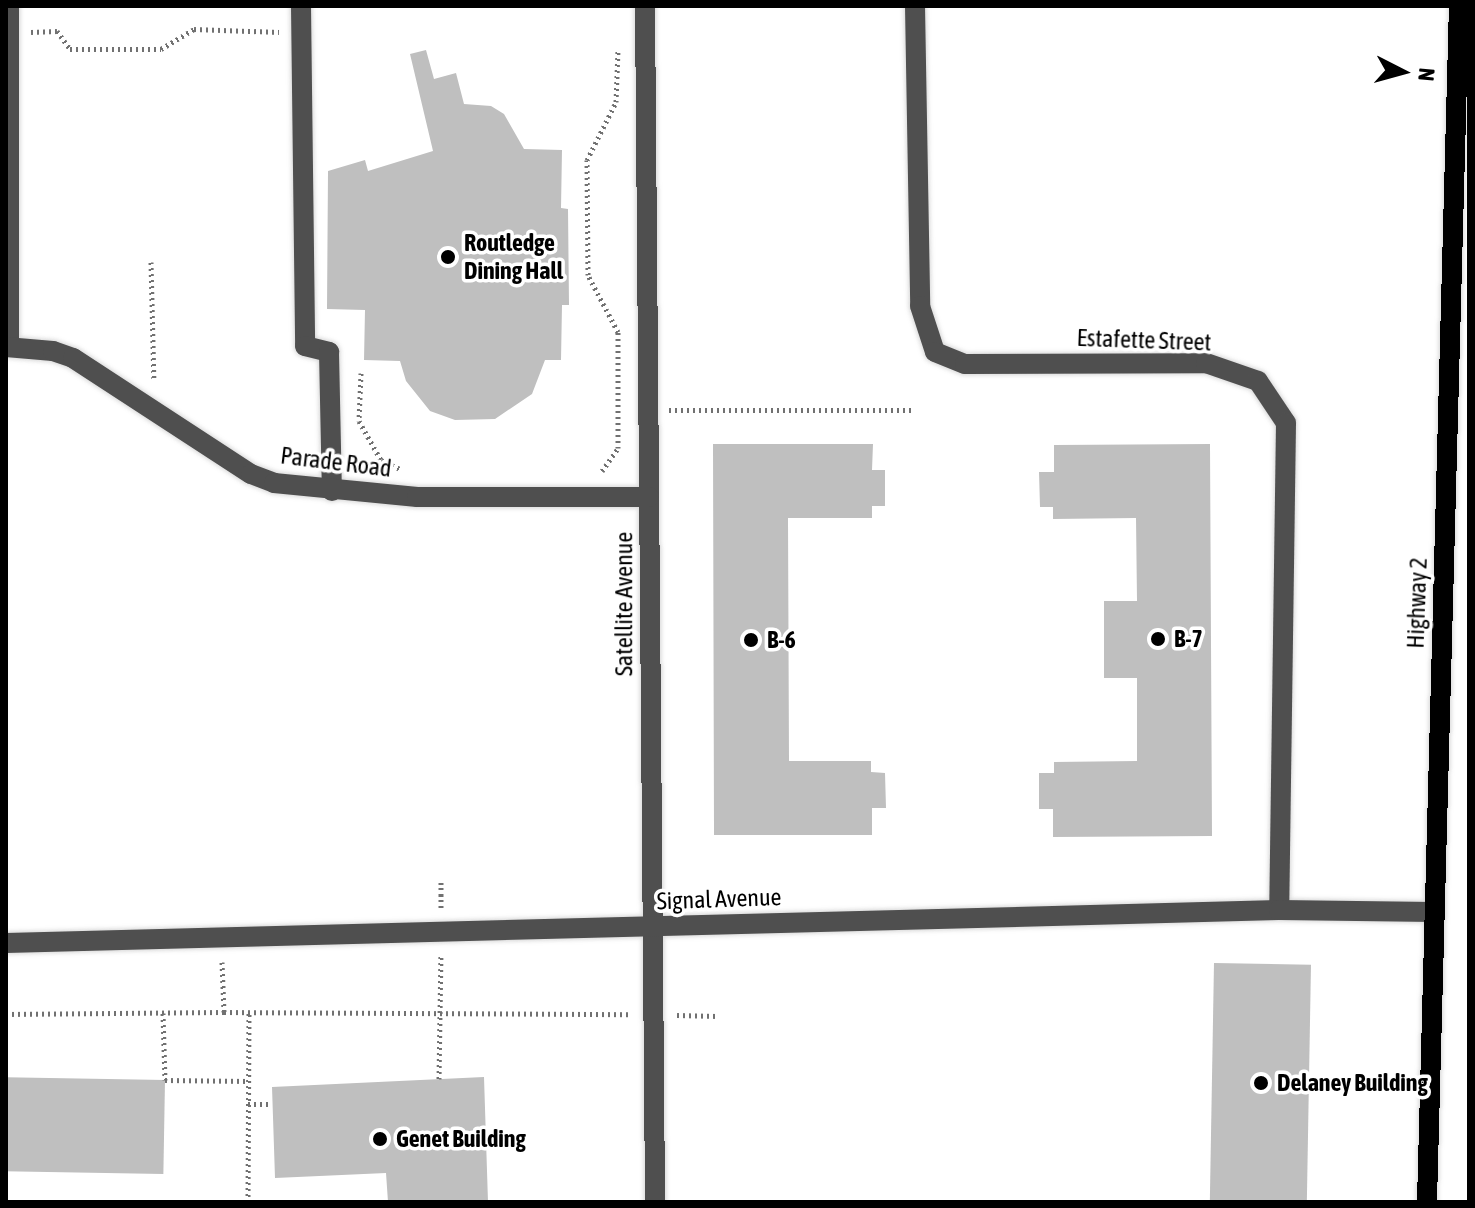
<!DOCTYPE html>
<html>
<head>
<meta charset="utf-8">
<style>
	body { margin:0 }
	#map { position:relative; width:1475px; height:1208px; overflow:hidden; background:#fff; font-family:"Asap Condensed",sans-serif }
	div>[style] { position:absolute }
	[style*='--x'] { left:calc(var(--x)*1px); top:calc(var(--y)*1px); width:calc(var(--w)*1px); rotate:calc(var(--a)*1deg) }
	.building>* { inset:0; background:#bfbfbf; transform-origin:0 0 }
	.path>* { height:5px; margin-top:-2.5px; transform-origin:0; background:repeating-linear-gradient(90deg,#717171 0 2px,transparent 0 6px) }
	.roads { filter:drop-shadow(0 0 2px #dbdbdb) drop-shadow(0 0 2px #dbdbdb) }
	.minor>* { height:20px; margin:-10px; padding:0 10px; transform-origin:10px; border-radius:10px; background:#4f4f4f }
	.major>* { height:20px; margin:-10px; padding:0 10px; transform-origin:10px; border-radius:10px; background:#000 }
	.dots>* { width:22px; height:22px; translate:-50% -50%; box-sizing:border-box; border:4px solid #fff; border-radius:50% }
	span { translate:-50% -50%; white-space:nowrap; text-align:center; line-height:1.15; -webkit-text-stroke:7px #fff; paint-order:stroke }
	.poi-label { font-size:24px; color:#000; font-weight:700 }
	.left { translate:0 -50%; text-align:left }
	.street-label { font-size:24px; color:#000 }
	.frame { position:absolute; inset:0; border:8px solid #000; pointer-events:none }
	.north { position:absolute; left:1363px; top:32px; width:80px; height:80px; -webkit-text-stroke:6px #fff; paint-order:stroke; rotate:96deg; font-size:22px; font-weight:700; line-height:32px; text-align:center; color:#000 }
	.north::after { content:''; display:block; margin:auto; width:28px; height:36px; background:#000; clip-path:polygon(50% 0,100% 100%,50% 72%,0 100%) }
</style>
</head>
<body>
<div id="map">
	<div class="building">
		<div style="clip-path:polygon(426px 50px,434px 79px,456px 73px,464px 104px,491px 106px,504px 114px,524px 149px,562px 150px,561px 208px,568px 209px,569px 305px,562px 305px,561px 360px,545px 360px,532px 394px,495px 419px,455px 420px,430px 411px,406px 381px,400px 361px,364px 360px,365px 310px,327px 309px,328px 171px,365px 160px,368px 171px,433px 151px,410px 54px)"></div>
		<div style="clip-path:polygon(713px 444px,873px 444px,872px 470px,885px 470px,885px 506px,872px 506px,872px 518px,788px 518px,789px 761px,871px 761px,871px 772px,885px 773px,886px 808px,872px 808px,872px 835px,714px 835px)"></div>
		<div style="clip-path:polygon(1210px 444px,1212px 836px,1053px 837px,1053px 809px,1039px 809px,1039px 773px,1054px 773px,1054px 762px,1137px 761px,1137px 678px,1104px 678px,1104px 601px,1137px 601px,1136px 518px,1053px 519px,1053px 507px,1040px 507px,1039px 472px,1054px 472px,1054px 445px)"></div>
		<div style="left:1214px;top:963px;width:97px;height:239px;rotate:1deg"></div>
		<div style="clip-path:polygon(484px 1077px,488px 1202px,388px 1202px,386px 1173px,275px 1178px,272px 1087px)"></div>
		<div style="left:165px;top:1080px;width:94px;height:159px;rotate:91deg"></div>
	</div>
	<div class="path">
		<div style="--x:31;--y:32;--w:26;--a:-2"></div>
		<div style="--x:57;--y:31;--w:22;--a:54"></div>
		<div style="--x:70;--y:49;--w:91;--a:0"></div>
		<div style="--x:161;--y:49;--w:39;--a:-31"></div>
		<div style="--x:194;--y:29;--w:85;--a:2"></div>
		<div style="--x:151;--y:262;--w:119;--a:88.6"></div>
		<div style="--x:361;--y:373;--w:48;--a:92.4"></div>
		<div style="--x:359;--y:421;--w:45;--a:60.6"></div>
		<div style="--x:381;--y:460;--w:23;--a:25"></div>
		<div style="--x:669;--y:410;--w:244;--a:0"></div>
		<div style="--x:602;--y:471;--w:28;--a:-55"></div>
		<div style="--x:618;--y:448;--w:116;--a:-90"></div>
		<div style="--x:618;--y:332;--w:64;--a:-117.8"></div>
		<div style="--x:588;--y:275;--w:115;--a:-90.5"></div>
		<div style="--x:587;--y:160;--w:65;--a:-63.4"></div>
		<div style="--x:616;--y:102;--w:52;--a:-87.8"></div>
		<div style="--x:441;--y:882;--w:27;--a:90"></div>
		<div style="--x:222;--y:962;--w:50;--a:87.7"></div>
		<div style="--x:224;--y:1012;--w:407;--a:0.3"></div>
		<div style="--x:163;--y:1013;--w:67;--a:88.3"></div>
		<div style="--x:165;--y:1080;--w:84;--a:0.7"></div>
		<div style="--x:6;--y:1014;--w:218;--a:-0.5"></div>
		<div style="--x:677;--y:1015;--w:40;--a:1.4"></div>
		<div style="--x:439;--y:1079;--w:124;--a:-89.1"></div>
		<div style="--x:248;--y:1104;--w:24;--a:0"></div>
		<div style="--x:248;--y:1202;--w:190;--a:-89.7"></div>
	</div>
	<div class="roads">
		<div class="minor">
			<div style="--x:9;--y:6;--w:341;--a:90"></div>
			<div style="--x:301;--y:6;--w:340;--a:89.3"></div>
			<div style="--x:305;--y:346;--w:25;--a:14"></div>
			<div style="--x:329;--y:352;--w:139;--a:88.8"></div>
			<div style="--x:645;--y:6;--w:1196;--a:89.52"></div>
			<div style="--x:915;--y:6;--w:300;--a:89"></div>
			<div style="--x:920;--y:306;--w:48;--a:71.9"></div>
			<div style="--x:935;--y:352;--w:32;--a:22"></div>
			<div style="--x:965;--y:364;--w:241;--a:-0.2"></div>
			<div style="--x:1206;--y:363;--w:55;--a:19.1"></div>
			<div style="--x:1258;--y:381;--w:50;--a:56.3"></div>
			<div style="--x:1286;--y:423;--w:487;--a:90.8"></div>
			<div style="--x:6;--y:347;--w:47;--a:4.9"></div>
			<div style="--x:53;--y:351;--w:21;--a:19"></div>
			<div style="--x:73;--y:358;--w:212;--a:33.1"></div>
			<div style="--x:251;--y:474;--w:25;--a:21"></div>
			<div style="--x:274;--y:483;--w:144;--a:5.6"></div>
			<div style="--x:417;--y:497;--w:232;--a:0"></div>
			<div style="--x:6;--y:943;--w:1273;--a:-1.48"></div>
			<div style="--x:1279;--y:910;--w:155;--a:0.7"></div>
		</div>
		<div class="major">
			<div style="--x:1427;--y:1202;--w:1196;--a:-88.47"></div>
		</div>
	</div>
	<div class="dots">
		<div style="left:448px;top:257px;background:#000"></div>
		<div style="left:1158px;top:639px;background:#000"></div>
		<div style="left:751px;top:640px;background:#000"></div>
		<div style="left:1261px;top:1083px;background:#000"></div>
		<div style="left:380px;top:1139px;background:#000"></div>
	</div>
	<div class="poi-label">
		<span class="left" style="left:464px;top:257px">Routledge<br>Dining Hall</span>
		<span class="left" style="left:1174px;top:639px">B-7</span>
		<span class="left" style="left:767px;top:640px">B-6</span>
		<span class="left" style="left:1277px;top:1083px">Delaney Building</span>
		<span class="left" style="left:396px;top:1139px">Genet Building</span>
	</div>
	<div class="street-label">
		<span style="left:1144px;top:340px;rotate:2deg">Estafette Street</span>
		<span style="left:336px;top:462px;rotate:7deg">Parade Road</span>
		<span style="left:1417px;top:603px;rotate:-88deg">Highway 2</span>
		<span style="left:624px;top:604px;rotate:-90deg">Satellite Avenue</span>
		<span style="left:719px;top:899px;rotate:-2deg">Signal Avenue</span>
	</div>
	<div class="frame"></div>
	<div class="north">N</div>
</div>
</body>
</html>
